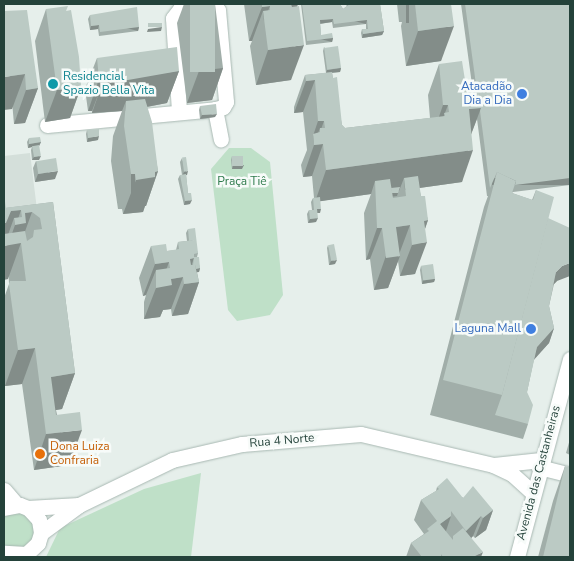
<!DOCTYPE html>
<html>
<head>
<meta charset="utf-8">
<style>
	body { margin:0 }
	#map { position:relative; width:574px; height:561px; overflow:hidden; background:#e6efeb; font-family:"Nunito Sans",sans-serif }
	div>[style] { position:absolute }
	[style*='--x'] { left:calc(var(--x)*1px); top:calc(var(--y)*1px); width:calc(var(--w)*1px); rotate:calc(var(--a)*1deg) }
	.built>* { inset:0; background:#d4dfda }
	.green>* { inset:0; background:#bfe0c8 }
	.roads { filter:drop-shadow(0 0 1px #a8b8b2) drop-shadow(0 0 1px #a8b8b2) }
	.street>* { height:15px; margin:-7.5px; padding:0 7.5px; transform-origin:7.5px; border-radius:7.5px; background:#fff }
	.secondary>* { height:15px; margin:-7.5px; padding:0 7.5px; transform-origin:7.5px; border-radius:7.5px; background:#fff }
	.wall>* { inset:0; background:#a1aea9 }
	.shaded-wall>* { inset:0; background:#838d89; transform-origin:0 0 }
	.building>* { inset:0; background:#bbcac4; transform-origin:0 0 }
	.dots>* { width:14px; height:14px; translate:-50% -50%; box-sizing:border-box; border:2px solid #f7fbf9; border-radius:50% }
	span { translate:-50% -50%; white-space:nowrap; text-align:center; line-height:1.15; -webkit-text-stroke:5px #f7fbf9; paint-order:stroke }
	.culture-label { font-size:12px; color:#0d838f }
	.left { translate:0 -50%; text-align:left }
	.shop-label { font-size:12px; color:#366cbe }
	.right { translate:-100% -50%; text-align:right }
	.park-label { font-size:12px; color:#2d7a4b }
	.street-label { font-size:12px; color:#24423a }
	.food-label { font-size:12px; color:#c56008 }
	.frame { position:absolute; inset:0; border:5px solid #24423a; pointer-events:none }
</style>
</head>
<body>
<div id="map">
	<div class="built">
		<div style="clip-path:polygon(30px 153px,41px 242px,4px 247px,4px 156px)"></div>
	</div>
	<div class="green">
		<div style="clip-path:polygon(229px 148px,251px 148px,270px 162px,283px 295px,270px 315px,237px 321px,228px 310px,211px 169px)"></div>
		<div style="clip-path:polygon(201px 473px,191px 557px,46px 557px,60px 528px,144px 489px)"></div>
		<div style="clip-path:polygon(4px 508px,28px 508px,38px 543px,4px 553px)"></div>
	</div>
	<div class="roads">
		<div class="street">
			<div style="--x:179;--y:111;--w:93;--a:-93.7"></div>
			<div style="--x:173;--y:18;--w:11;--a:-52"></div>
			<div style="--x:180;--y:9;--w:33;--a:-7"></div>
			<div style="--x:213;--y:5;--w:7;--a:45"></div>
			<div style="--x:218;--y:10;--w:92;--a:85"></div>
			<div style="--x:226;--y:102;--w:6;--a:121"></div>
			<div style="--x:223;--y:107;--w:8;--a:166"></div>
			<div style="--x:47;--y:125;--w:169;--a:-5.4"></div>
			<div style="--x:215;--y:109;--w:31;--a:79"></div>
			<div style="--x:539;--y:467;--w:32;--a:14"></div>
			<div style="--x:4;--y:490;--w:20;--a:49"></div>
		</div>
		<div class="secondary">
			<div style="--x:494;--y:465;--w:47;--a:-6.1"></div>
			<div style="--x:4;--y:508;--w:16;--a:-11"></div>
			<div style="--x:20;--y:505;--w:9;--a:21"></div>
			<div style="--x:28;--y:508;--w:16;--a:47"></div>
			<div style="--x:39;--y:520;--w:13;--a:81"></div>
			<div style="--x:41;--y:533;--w:10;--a:107"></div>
			<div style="--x:38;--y:543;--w:16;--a:137"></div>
			<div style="--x:26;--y:554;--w:22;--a:-177"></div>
			<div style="--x:28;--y:508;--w:51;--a:-3.4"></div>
			<div style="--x:41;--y:533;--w:47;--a:-36.4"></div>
			<div style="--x:79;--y:505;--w:103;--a:-25.8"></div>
			<div style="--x:172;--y:460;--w:72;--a:-12.9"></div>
			<div style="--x:242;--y:444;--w:119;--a:-4.8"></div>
			<div style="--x:361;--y:434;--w:136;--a:13.2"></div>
			<div style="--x:493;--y:465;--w:21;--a:25"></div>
			<div style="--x:512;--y:474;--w:27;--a:42"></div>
			<div style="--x:517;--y:557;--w:205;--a:-75"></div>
		</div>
	</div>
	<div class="wall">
		<div style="clip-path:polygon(184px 4px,215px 4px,223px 68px,212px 100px,187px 103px,177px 23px)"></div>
		<div style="clip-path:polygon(244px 4px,298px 4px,297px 6px,291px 80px,256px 85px,250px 46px,252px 41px,249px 41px)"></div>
		<div style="clip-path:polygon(301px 4px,340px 4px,343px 9px,347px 6px,345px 4px,380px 4px,384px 31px,382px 35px,362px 38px,361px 33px,362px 29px,366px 29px,366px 24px,333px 28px,332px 22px,320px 24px,321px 35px,333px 38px,332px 42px,306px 45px)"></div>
		<div style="clip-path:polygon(397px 4px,451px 4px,441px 61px,406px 66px,401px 26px,402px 22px,399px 22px)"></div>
		<div style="clip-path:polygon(461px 4px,570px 4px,570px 185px,513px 192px,512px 193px,532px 200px,536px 190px,548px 218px,557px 281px,554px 284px,549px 306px,554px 328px,549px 343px,534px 359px,527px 392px,528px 424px,523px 439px,430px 415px,484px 207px,488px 196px,487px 196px,477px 119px,471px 134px,462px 182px,419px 188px,421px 196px,428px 220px,425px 229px,415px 274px,400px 276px,398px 261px,388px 288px,374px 290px,370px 259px,366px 260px,364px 213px,371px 194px,320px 201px,320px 213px,317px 213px,316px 222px,308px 223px,307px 214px,309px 210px,312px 210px,311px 202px,313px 198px,314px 198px,312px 176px,303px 177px,301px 165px,307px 150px,303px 112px,294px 113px,294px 107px,305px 75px,326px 73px,323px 51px,324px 47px,341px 68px,340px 72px,332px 73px,342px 125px,345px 128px,430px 118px,428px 95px,439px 64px,467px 93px,473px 92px)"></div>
		<div style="clip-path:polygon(46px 9px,67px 11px,81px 87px,70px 118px,45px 122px,35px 41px)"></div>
		<div style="clip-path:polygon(4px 11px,38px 88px,25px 123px,14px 124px)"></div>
		<div style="clip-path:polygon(90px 15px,139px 27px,138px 31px,99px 36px,98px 29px,90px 30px,88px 19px)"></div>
		<div style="clip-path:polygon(97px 58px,179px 71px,167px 103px,147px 107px,158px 171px,146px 206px,145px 206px,143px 212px,123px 214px,122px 209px,118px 209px,111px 161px,113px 136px,122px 111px,92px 113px,92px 111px,88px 111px,85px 89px)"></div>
		<div style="clip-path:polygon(200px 106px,215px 117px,200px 119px,199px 110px)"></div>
		<div style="clip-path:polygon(87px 130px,98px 140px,87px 142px,86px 134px)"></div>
		<div style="clip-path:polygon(29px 138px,41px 142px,39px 146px,39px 160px,32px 160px,31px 150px,32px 147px,28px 148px,27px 142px)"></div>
		<div style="clip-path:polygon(232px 156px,242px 169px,232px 169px,231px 160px)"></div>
		<div style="clip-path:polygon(182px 158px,187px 175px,186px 175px,188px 193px,190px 204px,184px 205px,178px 179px,180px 175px,182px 175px,180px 162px)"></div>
		<div style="clip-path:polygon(36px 161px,55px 179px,35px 182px,33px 168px)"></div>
		<div style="clip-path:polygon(53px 202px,75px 373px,62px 409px,56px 410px,69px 465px,34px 470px,22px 384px,5px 386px,4px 378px,4px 298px,9px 284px,6px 208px)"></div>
		<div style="clip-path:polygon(188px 229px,198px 253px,197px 257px,200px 268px,199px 272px,197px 272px,199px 282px,188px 314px,172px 316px,171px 309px,163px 310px,160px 317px,144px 319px,144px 302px,146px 295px,143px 296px,139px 278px,151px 246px,167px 251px,176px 250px,178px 242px,187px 241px,186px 233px)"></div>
		<div style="clip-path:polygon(328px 245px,335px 264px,329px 265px,327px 248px)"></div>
		<div style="clip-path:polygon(421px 266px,435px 279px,434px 282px,422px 284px,420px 270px)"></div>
		<div style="clip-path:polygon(570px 439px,570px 455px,566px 453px)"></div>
		<div style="clip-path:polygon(565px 466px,570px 557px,538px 557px,553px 501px)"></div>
		<div style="clip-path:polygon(437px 487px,493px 510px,486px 530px,475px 538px,473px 536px,471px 538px,481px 557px,406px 557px,411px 543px,424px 534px,414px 520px,421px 500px,436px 491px)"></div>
	</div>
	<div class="shaded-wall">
		<div style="clip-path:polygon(291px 4px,298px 4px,286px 37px)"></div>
		<div style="left:406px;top:4px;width:3px;height:19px"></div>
		<div style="clip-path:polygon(270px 6px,264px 21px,263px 11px,252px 41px,249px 41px,262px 7px)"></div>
		<div style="clip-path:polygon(333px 19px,332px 22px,318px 24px,320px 20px)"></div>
		<div style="left:367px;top:20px;width:4px;height:33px;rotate:104deg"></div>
		<div style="clip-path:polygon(99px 25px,98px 29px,90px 30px,91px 26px)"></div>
		<div style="clip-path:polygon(454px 26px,441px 61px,406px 66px,418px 31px)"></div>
		<div style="left:139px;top:27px;width:4px;height:39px;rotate:104deg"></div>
		<div style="clip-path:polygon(162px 27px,161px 31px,147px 32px,148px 29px)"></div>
		<div style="clip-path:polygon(384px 31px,382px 35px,362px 38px,363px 34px)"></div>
		<div style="left:333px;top:38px;width:4px;height:26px;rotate:104deg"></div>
		<div style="clip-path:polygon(304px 45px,291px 80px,256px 85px,268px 50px)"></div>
		<div style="clip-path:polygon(223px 68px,212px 100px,187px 103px,199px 71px)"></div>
		<div style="clip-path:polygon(341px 68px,340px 72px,326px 73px,327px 70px)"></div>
		<div style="clip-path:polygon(179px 71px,167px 103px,125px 111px,126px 101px,122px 111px,92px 113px,103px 81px)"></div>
		<div style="clip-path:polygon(25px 74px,12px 109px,4px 110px,4px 77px)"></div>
		<div style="clip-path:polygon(99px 79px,104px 79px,92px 111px,88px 111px)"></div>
		<div style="clip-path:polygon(315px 80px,303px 112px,294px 113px,306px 81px)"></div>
		<div style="clip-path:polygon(81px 87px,70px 118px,45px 122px,57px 90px)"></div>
		<div style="clip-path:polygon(38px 88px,25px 123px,14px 124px,26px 90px)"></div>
		<div style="clip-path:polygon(443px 105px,448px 105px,436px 136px,432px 137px)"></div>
		<div style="clip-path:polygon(481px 108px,469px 140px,469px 109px)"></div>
		<div style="clip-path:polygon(217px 114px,215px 117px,200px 119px,202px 115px)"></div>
		<div style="clip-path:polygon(318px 121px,324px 121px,320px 132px,320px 128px,314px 144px,313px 136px)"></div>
		<div style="clip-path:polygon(99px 136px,98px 140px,87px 142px,88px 138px)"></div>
		<div style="clip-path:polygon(41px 142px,39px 146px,32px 146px,32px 147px,28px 148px,29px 144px)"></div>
		<div style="clip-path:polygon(323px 144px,312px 176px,303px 177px,314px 145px)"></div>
		<div style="clip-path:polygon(473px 150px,462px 182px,405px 190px,404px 178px,399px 191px,375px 181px,371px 194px,315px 202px,326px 170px)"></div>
		<div style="clip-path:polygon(41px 156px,39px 160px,32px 160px,34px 157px)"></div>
		<div style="clip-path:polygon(244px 165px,242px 169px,232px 169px,233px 166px)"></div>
		<div style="clip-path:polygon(58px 171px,55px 179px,35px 182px,38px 174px)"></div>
		<div style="clip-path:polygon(158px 171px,146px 206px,145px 206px,143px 212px,123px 214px,136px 180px,155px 172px)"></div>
		<div style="clip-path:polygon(188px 171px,187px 175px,182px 176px,184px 172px)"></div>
		<div style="left:131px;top:174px;width:4px;height:37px"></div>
		<div style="left:570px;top:178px;width:7px;height:78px;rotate:90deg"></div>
		<div style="clip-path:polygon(392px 193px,398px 193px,397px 196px,390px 197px)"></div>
		<div style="clip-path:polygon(192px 200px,190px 204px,184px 205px,185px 201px)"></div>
		<div style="clip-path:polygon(317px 209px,321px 209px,320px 213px,315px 213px)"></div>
		<div style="clip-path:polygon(evenodd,21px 210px,16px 225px,25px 213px,32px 212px,8px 279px,4px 280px,4px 219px,11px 211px,21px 210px,14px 218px,15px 225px,8px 245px,4px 246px,14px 218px)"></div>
		<div style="clip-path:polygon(318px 218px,316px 222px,308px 223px,310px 219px)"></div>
		<div style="clip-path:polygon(428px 220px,420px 243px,427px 242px,415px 274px,400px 276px,412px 245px,424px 221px)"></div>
		<div style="clip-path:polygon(410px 225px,398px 257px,400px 256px,388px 288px,374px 290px,396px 227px)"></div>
		<div style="clip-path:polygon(377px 228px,382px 228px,370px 259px,366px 260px)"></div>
		<div style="clip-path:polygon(194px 258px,185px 284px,199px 282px,188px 314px,172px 316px,184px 284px,190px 259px)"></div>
		<div style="clip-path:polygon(337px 260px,335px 264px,329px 265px,331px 261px)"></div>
		<div style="clip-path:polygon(169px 262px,160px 287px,171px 279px,183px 277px,171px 309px,163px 310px,160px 317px,144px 319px,156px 288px,156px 270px,146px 295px,143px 296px,155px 264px)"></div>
		<div style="clip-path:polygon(570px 263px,570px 276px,557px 281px,551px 287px,556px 272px,562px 266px)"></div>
		<div style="clip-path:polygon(200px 268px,199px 272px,192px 273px,193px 269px)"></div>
		<div style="clip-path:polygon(435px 279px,434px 282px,422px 284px,423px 280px)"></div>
		<div style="clip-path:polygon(554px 328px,549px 343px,532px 362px,537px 347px)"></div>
		<div style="clip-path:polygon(35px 348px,22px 384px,5px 386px,18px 350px)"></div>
		<div style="clip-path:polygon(75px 373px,62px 409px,44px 412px,51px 377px)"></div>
		<div style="clip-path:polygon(82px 430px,69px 465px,34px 470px,46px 434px)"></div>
		<div style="clip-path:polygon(493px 510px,486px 530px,475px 538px,483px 518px)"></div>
		<div style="clip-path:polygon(451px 516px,444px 537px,440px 524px)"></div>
		<div style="clip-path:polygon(481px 516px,473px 536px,459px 551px,466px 531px)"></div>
		<div style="clip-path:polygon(483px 552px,481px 557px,473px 557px)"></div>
	</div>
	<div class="building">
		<div style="left:190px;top:4px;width:25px;height:68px"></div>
		<div style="clip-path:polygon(262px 4px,291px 4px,292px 7px,299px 6px,304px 45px,268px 50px,263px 11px,270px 10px,270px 6px,262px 7px)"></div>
		<div style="clip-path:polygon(302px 4px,340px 4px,343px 9px,350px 4px,380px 4px,384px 31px,363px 34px,362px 29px,368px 29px,367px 20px,334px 24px,333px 19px,320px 20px,321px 35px,332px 33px,333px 38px,307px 41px)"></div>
		<div style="clip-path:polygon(415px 4px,451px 4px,454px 26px,418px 31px)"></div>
		<div style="clip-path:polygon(465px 4px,570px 4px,570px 178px,515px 185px,516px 181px,497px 172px,490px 188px,480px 111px,481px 108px,479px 92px,477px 92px)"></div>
		<div style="clip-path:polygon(68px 6px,66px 11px,71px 10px,79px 57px,81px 87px,57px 90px,46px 9px)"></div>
		<div style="clip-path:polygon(137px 7px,139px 27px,100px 32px,99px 25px,91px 26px,90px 15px)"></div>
		<div style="clip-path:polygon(27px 10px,38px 88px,26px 90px,25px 74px,4px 77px,4px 11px)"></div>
		<div style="left:162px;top:23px;width:4px;height:14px;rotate:90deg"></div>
		<div style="left:338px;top:46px;width:22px;height:14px;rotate:82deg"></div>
		<div style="clip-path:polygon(177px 47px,179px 71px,128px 80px,103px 81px,104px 79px,99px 79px,97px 58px)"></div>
		<div style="clip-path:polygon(462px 61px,467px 93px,479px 92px,481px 108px,469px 109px,473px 150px,326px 170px,323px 144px,314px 145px,313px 134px,320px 132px,320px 128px,325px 128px,324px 121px,318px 121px,315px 80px,306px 81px,305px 75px,332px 72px,333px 78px,337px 77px,342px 125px,345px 128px,445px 116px,444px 113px,449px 112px,448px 105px,443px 105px,439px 64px)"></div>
		<div style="clip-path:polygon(145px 99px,152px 122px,158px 171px,155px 172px,155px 177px,136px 180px,135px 174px,131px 174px,124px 126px,126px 101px)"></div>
		<div style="clip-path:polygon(216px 104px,217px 114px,202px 115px,200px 106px)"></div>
		<div style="clip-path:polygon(99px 129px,99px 136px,88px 138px,87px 130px)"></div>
		<div style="clip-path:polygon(40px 137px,41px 142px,29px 144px,29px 138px)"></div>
		<div style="left:39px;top:145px;width:11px;height:7px;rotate:80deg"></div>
		<div style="left:232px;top:156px;width:11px;height:10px"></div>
		<div style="left:186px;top:157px;width:14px;height:4px;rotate:82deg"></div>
		<div style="left:56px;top:158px;width:13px;height:20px;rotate:81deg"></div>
		<div style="clip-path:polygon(497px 172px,516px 181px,512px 193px,533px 200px,536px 190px,554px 197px,502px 395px,443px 380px)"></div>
		<div style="clip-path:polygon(186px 174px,188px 193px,191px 193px,192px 200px,185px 201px,180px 175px)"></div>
		<div style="clip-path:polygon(418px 176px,421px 196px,425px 196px,428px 220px,424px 221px,427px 242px,412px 245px,410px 225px,396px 227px,400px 256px,386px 258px,382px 228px,377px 228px,375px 181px,390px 179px,393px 198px,406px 196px,404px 178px)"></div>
		<div style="clip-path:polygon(400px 187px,398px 193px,392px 193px,391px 188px)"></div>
		<div style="clip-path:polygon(4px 195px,6px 208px,4px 208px)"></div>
		<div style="clip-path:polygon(320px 197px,321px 209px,317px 209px,318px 218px,310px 219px,309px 210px,314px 210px,313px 198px)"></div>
		<div style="clip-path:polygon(53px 202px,75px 373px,51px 377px,56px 415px,80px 412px,82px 430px,46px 434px,35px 348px,18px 350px,9px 284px,10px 281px,26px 281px,21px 243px,4px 246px,4px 234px,25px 231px,27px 241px,33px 237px,34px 230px,42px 229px,40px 218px,32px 212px,25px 213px,26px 223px,15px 225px,14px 218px,22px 217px,21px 210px,11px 211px,6px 223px,4px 223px,4px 208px)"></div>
		<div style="clip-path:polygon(548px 218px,570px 228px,570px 263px,562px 266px,556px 272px,549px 306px,554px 328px,537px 347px,527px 392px,533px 405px,528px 424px,495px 415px,502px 395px)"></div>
		<div style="clip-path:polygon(195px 228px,198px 253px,194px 254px,194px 240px,189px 241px,188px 229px)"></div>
		<div style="clip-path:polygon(194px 240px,194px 258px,190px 259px,191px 265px,195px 265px,199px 282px,184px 284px,183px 277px,171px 279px,172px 285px,156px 288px,156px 270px,170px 268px,169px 262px,155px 264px,151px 246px,166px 244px,167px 251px,179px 249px,178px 242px)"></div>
		<div style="left:334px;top:244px;width:16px;height:6px;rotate:79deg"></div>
		<div style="clip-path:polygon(194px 257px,199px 257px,200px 268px,196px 269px,195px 265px,193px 265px)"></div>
		<div style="left:433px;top:264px;width:15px;height:12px;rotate:82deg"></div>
		<div style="clip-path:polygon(565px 466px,570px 467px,570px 557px,543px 557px)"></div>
		<div style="clip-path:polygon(447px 478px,463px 498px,473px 486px,493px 510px,483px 518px,481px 516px,466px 531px,451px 511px,451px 516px,440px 524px,453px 540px,453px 536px,463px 528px,483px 552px,473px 557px,443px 557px,441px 554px,441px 557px,422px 557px,411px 543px,429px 531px,427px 529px,437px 521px,421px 500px,439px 489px,437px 487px)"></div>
	</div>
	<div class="dots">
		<div style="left:53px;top:84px;background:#0f9aa8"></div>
		<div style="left:522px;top:94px;background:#3f7fe0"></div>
		<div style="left:531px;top:329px;background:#3f7fe0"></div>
		<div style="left:40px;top:454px;background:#e8710a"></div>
	</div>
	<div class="culture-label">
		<span class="left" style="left:63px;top:84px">Residencial<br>Spazio Bella Vita</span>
	</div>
	<div class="shop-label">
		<span class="right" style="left:512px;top:94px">Atacadão<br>Dia a Dia</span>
		<span class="right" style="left:521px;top:329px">Laguna Mall</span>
	</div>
	<div class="park-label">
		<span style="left:242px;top:182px">Praça Tiê</span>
	</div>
	<div class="street-label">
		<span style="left:282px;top:441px;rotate:-5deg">Rua 4 Norte</span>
		<span style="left:539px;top:473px;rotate:-75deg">Avenida das Castanheiras</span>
	</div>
	<div class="food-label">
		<span class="left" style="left:50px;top:454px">Dona Luiza<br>Confraria</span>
	</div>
	<div class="frame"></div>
</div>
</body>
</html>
